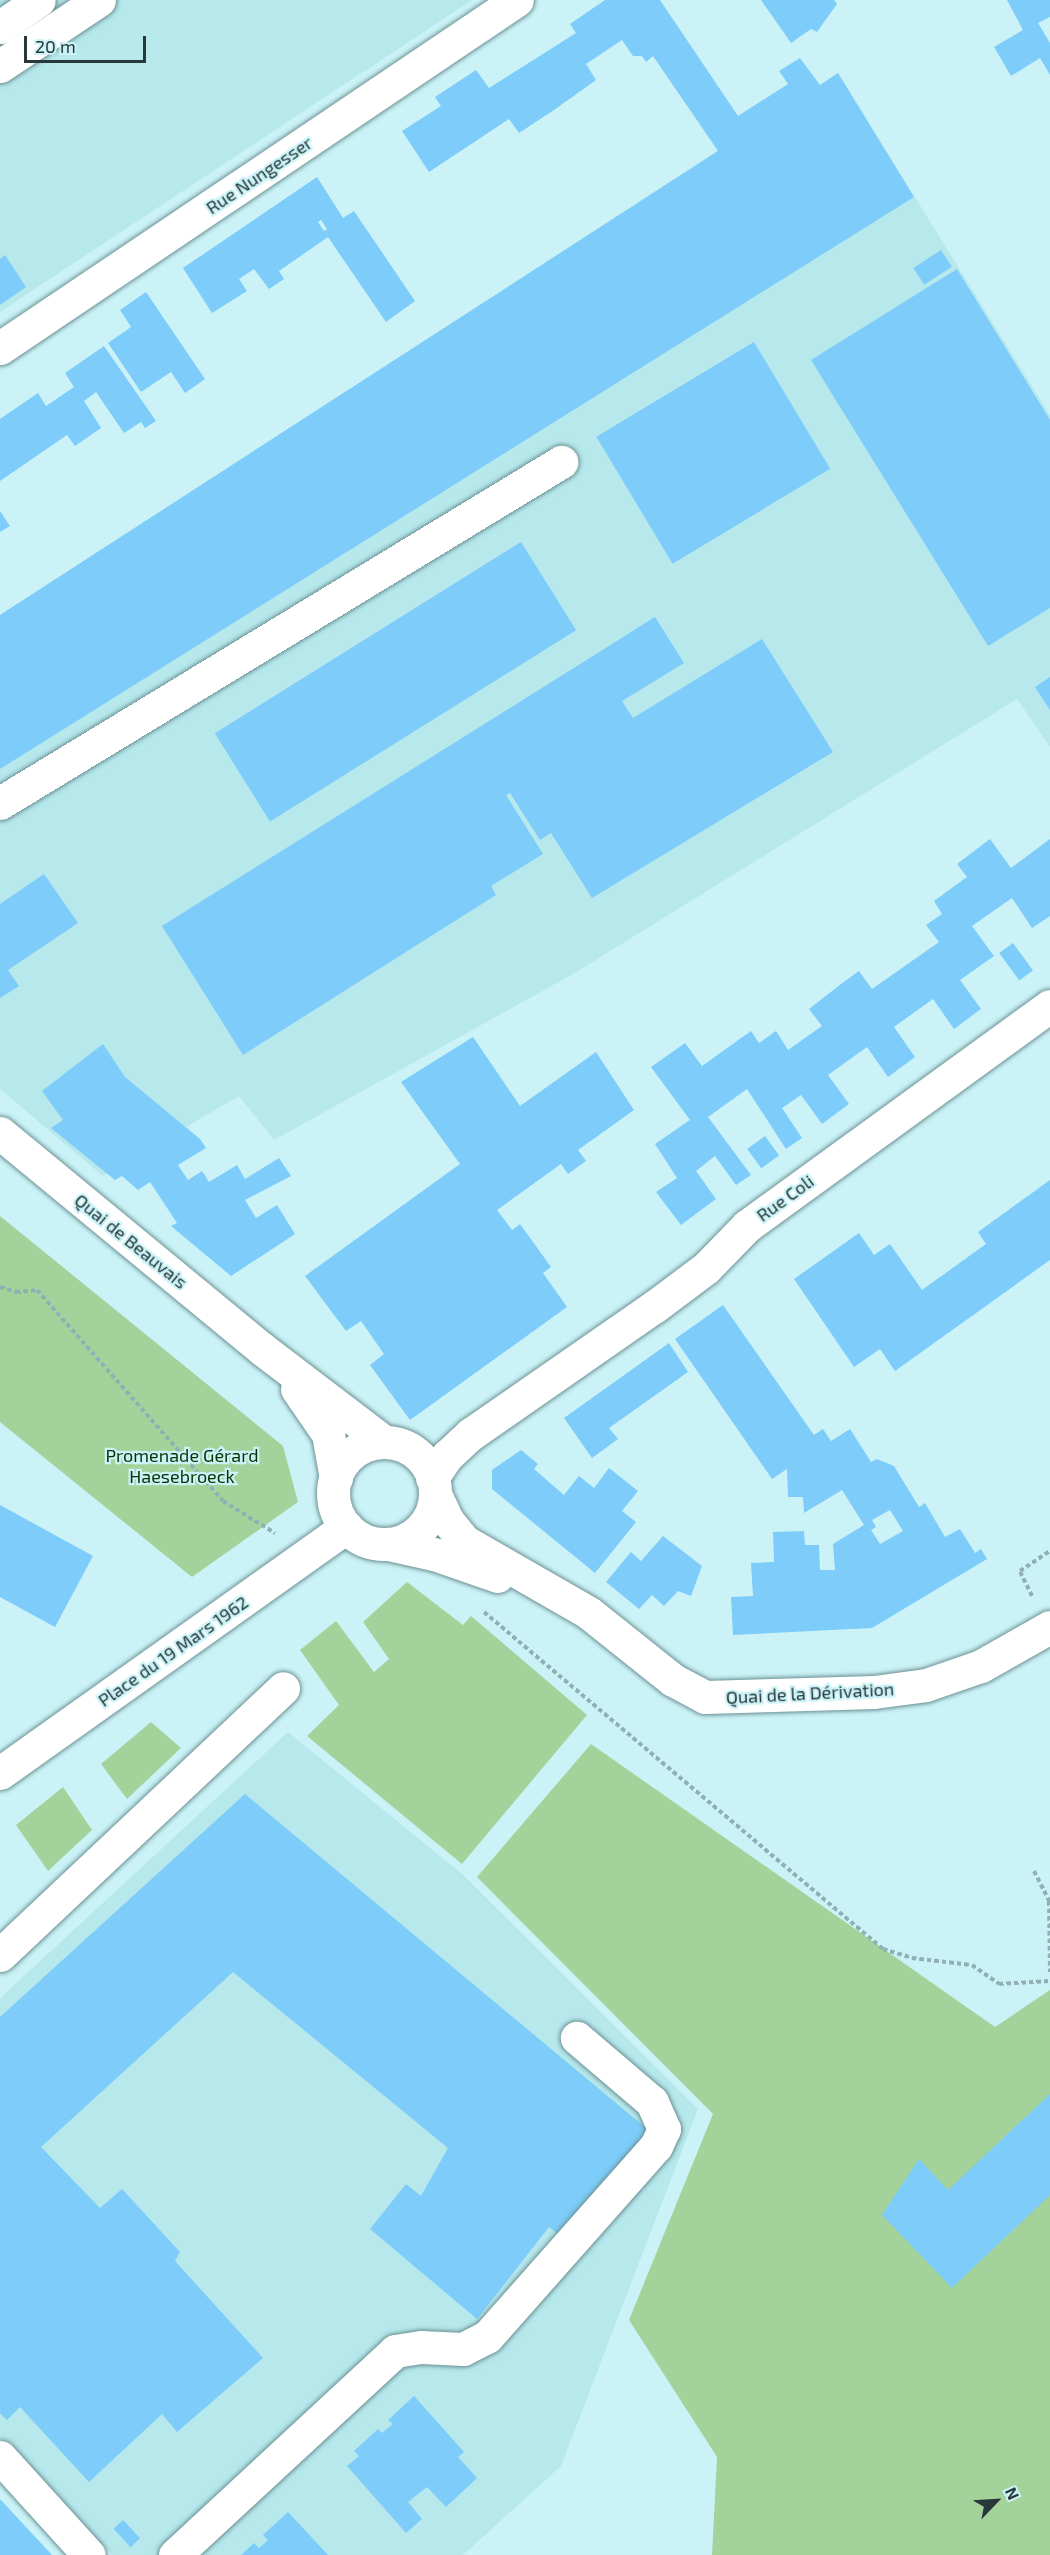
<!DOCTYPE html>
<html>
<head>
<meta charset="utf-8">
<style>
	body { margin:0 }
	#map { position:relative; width:1050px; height:2555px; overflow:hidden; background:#cbf3f7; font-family:"Exo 2",sans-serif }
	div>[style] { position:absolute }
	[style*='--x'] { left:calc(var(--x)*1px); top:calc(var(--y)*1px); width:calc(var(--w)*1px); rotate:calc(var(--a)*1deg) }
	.built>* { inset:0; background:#b6e8ec }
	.green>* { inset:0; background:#a4d29b }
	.building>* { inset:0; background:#7dccf9; transform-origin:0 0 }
	.path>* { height:4px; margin-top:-2px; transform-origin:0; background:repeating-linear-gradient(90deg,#91b0b3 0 4.5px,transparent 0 7.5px) }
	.roads { filter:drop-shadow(0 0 2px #6c9194) drop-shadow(0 0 2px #6c9194) }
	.minor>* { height:33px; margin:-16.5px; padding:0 16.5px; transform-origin:16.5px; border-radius:16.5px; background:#fff }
	.minor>.ring { margin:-16.5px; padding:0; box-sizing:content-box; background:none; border:33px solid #fff; border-radius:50% }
	span { translate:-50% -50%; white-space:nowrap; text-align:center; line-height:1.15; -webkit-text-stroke:4.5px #cbf3f7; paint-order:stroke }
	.street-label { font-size:18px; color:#283739 }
	.park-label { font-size:18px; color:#073400 }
	.north { position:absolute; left:966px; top:2471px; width:60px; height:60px; -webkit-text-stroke:4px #cbf3f7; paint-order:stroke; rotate:65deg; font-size:16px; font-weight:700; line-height:24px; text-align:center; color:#283739 }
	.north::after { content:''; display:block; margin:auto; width:21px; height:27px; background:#283739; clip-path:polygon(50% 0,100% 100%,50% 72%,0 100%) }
	.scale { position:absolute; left:24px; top:36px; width:122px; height:27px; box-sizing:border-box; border:3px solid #283739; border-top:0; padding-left:8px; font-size:18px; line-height:21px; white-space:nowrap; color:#283739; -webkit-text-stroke:4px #cbf3f7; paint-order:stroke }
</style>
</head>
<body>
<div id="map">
	<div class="built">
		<div style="clip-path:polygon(0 0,472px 0,0 312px)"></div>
		<div style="clip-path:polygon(838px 73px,1050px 415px,1050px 747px,1017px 699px,573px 974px,274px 1140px,239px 1096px,103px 1176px,0 1089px,0 615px)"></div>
		<div style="clip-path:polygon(288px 1732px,462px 1874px,698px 2109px,561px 2466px,463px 2555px,112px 2555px,0 2438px,0 1998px)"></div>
	</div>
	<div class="green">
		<div style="clip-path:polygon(0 1216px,283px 1446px,298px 1502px,192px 1577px,0 1422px)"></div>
		<div style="clip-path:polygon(407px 1582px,463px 1625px,471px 1616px,587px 1715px,462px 1864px,307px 1736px,339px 1705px,300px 1650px,336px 1621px,374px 1672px,389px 1659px,363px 1622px)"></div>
		<div style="clip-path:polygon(151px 1722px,181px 1748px,127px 1799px,101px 1764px)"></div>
		<div style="clip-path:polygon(591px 1744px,995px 2027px,1050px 1990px,1050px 2555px,712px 2555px,717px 2457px,629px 2320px,713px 2114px,477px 1877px)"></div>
		<div style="clip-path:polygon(63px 1787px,92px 1830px,48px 1871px,16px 1825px)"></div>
	</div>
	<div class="building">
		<div style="clip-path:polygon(605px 0,660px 0,738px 116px,788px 84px,779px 71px,800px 58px,820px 85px,838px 73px,914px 197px,0 769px,0 615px,718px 151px,653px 56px,646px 62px,642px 56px,633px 56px,622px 40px,586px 64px,596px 80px,554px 110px,519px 133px,509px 119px,429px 172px,402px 131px,441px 106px,435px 97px,476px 70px,489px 88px,576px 33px,570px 24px)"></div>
		<div style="clip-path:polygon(761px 0,834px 0,837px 4px,817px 32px,811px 29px,791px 43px)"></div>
		<div style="clip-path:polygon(1007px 0,1050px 0,1050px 17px,1038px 23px,1050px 43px,1050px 75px,1040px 58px,1011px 76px,994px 47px,1023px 30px)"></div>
		<div style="clip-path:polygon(evenodd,317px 177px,343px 218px,354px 211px,415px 301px,386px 322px,328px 237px,279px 271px,284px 279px,269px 289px,254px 269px,239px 279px,247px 291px,212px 313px,183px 268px,317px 177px,321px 220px,327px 229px,324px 231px,318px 222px,321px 220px)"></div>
		<div style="left:941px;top:250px;width:20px;height:33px;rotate:57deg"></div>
		<div style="clip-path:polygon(5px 255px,26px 287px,0 305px,0 259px)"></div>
		<div style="clip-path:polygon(957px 269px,1050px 420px,1050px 608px,988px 646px,811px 360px)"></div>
		<div style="clip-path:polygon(146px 292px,205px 379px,185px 393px,171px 372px,141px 392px,108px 343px,131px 327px,120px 310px)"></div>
		<div style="left:754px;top:342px;width:148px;height:184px;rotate:59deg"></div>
		<div style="clip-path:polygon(104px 346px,156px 421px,145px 428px,141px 422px,124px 433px,96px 392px,84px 401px,101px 428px,75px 446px,67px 435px,0 481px,0 419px,38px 393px,46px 406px,74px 387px,65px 373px)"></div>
		<div style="clip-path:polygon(0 511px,10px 526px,0 532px)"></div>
		<div style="left:521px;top:542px;width:104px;height:361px;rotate:58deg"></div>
		<div style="clip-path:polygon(655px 617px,684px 663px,622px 701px,633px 718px,762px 639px,833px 752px,592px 898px,551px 833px,540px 840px,510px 793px,506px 795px,543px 854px,491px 886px,496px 895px,243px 1055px,162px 926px)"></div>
		<div style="clip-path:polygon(1050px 677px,1050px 710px,1035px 687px)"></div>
		<div style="clip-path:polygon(990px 839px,1011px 868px,1050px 839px,1050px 916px,1032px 928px,1012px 898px,972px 926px,994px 956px,960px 980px,981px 1009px,954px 1029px,933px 999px,894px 1027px,915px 1057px,888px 1077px,867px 1047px,828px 1075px,849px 1104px,822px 1124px,801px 1095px,782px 1108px,802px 1138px,786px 1149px,747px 1089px,708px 1117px,751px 1175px,736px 1185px,715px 1156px,696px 1171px,716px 1199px,681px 1225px,656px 1192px,677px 1178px,655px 1144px,690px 1120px,651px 1067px,685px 1043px,702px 1066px,751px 1031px,759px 1043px,776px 1031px,788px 1050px,822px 1026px,809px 1009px,841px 984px,859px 971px,872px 989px,939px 942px,926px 925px,942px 914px,934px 901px,967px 877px,957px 864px)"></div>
		<div style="clip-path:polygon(44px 874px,78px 923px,8px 970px,19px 986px,0 998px,0 904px)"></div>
		<div style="left:1013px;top:943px;width:34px;height:17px;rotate:54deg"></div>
		<div style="clip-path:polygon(473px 1037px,520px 1106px,596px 1052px,634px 1110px,578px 1150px,586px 1161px,568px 1174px,561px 1164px,497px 1210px,512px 1230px,520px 1224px,551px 1267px,543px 1273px,567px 1307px,410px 1420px,370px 1365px,384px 1354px,361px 1321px,346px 1331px,305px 1276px,460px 1164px,401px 1082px)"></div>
		<div style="clip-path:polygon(103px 1044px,125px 1077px,200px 1139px,206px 1148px,178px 1165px,188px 1180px,202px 1171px,209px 1182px,237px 1165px,245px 1179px,279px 1158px,291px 1176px,245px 1200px,256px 1218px,277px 1205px,295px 1234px,231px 1276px,171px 1226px,177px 1223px,150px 1182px,138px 1190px,122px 1176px,115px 1180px,51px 1128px,63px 1120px,42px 1091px)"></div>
		<div style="left:765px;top:1136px;width:24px;height:22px;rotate:54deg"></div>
		<div style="clip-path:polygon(1050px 1180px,1050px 1260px,895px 1371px,880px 1349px,854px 1367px,794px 1279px,859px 1233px,874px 1255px,890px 1244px,922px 1290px,986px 1244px,978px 1232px)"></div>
		<div style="clip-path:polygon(evenodd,723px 1305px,814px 1435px,823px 1429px,831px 1441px,850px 1429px,871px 1462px,877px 1459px,894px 1466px,919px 1507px,925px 1503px,945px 1537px,960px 1529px,975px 1553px,981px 1549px,987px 1559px,872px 1628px,733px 1635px,731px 1597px,753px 1596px,751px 1563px,774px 1562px,773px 1532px,804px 1531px,805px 1545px,819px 1545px,820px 1570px,835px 1570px,833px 1544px,864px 1525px,842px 1490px,804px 1513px,803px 1497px,788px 1497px,787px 1469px,772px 1479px,675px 1339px,723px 1305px,890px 1510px,903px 1531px,880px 1544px,871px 1530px,876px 1527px,872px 1520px,890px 1510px)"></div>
		<div style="clip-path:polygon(669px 1343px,688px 1372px,609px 1428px,618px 1439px,592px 1458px,564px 1418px)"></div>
		<div style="clip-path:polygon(521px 1450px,538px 1464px,534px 1469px,564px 1495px,579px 1476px,594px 1488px,609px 1468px,638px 1491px,622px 1511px,636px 1522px,595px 1573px,492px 1489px,492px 1470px)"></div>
		<div style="clip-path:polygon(0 1505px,93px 1556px,55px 1627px,0 1597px)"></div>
		<div style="clip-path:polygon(663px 1536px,702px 1566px,691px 1596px,678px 1591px,664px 1606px,652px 1595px,639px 1609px,606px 1582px,631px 1552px,641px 1561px)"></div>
		<div style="clip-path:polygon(245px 1794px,652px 2133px,564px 2239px,549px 2227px,477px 2319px,370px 2229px,406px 2184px,421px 2196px,448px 2148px,233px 1972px,41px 2147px,100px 2208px,122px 2189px,180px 2252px,175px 2261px,263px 2358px,177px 2432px,162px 2414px,89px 2482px,20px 2407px,7px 2420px,0 2413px,0 2017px)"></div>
		<div style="clip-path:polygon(1050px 2094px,1050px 2195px,952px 2288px,882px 2215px,919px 2159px,948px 2190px)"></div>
		<div style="clip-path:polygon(414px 2396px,464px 2452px,458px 2457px,477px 2478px,446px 2507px,427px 2487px,408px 2502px,422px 2519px,406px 2533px,347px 2466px,359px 2456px,354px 2451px,378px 2429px,382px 2433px,393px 2424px,388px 2420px)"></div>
		<div style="clip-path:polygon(0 2499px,52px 2555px,0 2555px)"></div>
		<div style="clip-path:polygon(288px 2512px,328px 2555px,241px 2555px,254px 2543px,259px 2548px,268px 2540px,263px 2535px)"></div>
		<div style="left:123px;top:2520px;width:25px;height:13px;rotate:47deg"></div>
	</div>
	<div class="path">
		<div style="--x:0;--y:1287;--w:17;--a:17"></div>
		<div style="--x:16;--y:1292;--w:21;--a:-5"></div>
		<div style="--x:37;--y:1290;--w:281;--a:48.6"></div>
		<div style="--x:223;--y:1501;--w:61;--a:31.6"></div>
		<div style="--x:1032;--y:1596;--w:28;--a:-116"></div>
		<div style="--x:1020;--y:1571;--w:36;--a:-34"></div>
		<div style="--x:484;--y:1612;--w:522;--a:40.18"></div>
		<div style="--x:883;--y:1949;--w:30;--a:17"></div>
		<div style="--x:912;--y:1958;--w:60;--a:6.7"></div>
		<div style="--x:972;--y:1965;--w:33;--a:35"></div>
		<div style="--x:999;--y:1984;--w:51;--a:-3.4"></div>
		<div style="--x:1034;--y:1871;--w:34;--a:63"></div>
		<div style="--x:1049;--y:1901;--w:71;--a:89.2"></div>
	</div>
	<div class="roads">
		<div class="minor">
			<div style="--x:0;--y:27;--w:47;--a:-34.7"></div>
			<div style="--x:0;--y:66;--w:119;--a:-33.7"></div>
			<div style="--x:0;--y:348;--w:623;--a:-33.95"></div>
			<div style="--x:0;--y:803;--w:657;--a:-31.29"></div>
			<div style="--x:0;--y:1133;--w:340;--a:39.5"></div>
			<div style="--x:262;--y:1349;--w:153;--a:37.3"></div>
			<div style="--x:297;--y:1389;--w:55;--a:55.4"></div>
			<div style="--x:328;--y:1434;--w:45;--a:79.7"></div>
			<div class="ring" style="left:333px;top:1442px;width:69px;height:69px"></div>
			<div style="--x:432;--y:1478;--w:27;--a:-56"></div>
			<div style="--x:447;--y:1456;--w:33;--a:-43"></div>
			<div style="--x:471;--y:1434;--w:223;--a:-34.8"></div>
			<div style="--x:654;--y:1307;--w:65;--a:-36.9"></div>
			<div style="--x:706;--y:1268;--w:59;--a:-45.7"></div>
			<div style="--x:747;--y:1226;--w:374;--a:-36"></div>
			<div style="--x:435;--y:1494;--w:29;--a:65"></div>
			<div style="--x:447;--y:1520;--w:27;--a:51"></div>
			<div style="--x:464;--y:1541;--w:144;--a:29.9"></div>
			<div style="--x:589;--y:1613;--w:107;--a:38.6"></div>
			<div style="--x:673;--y:1680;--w:36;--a:28"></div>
			<div style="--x:705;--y:1697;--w:169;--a:-1.7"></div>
			<div style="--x:874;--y:1692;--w:52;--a:-7.7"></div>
			<div style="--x:926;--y:1685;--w:58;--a:-19.1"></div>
			<div style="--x:981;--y:1666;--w:79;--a:-29.5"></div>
			<div style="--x:388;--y:1544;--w:47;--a:12.3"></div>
			<div style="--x:434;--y:1554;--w:67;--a:19.2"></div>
			<div style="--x:0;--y:1773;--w:425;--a:-35.4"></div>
			<div style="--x:0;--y:1955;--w:389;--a:-43.3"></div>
			<div style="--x:0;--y:2457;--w:132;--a:47.8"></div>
			<div style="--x:175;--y:2555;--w:300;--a:-42.8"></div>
			<div style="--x:395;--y:2351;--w:26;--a:-9"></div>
			<div style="--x:421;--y:2347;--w:42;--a:2.7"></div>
			<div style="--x:463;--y:2349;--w:27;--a:-27"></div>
			<div style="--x:487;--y:2337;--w:255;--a:-48.5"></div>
			<div style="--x:656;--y:2146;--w:19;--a:-65"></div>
			<div style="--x:664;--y:2129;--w:30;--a:-114"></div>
			<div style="--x:652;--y:2102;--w:99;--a:-139.5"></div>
		</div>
	</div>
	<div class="street-label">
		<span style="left:259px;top:175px;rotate:-34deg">Rue Nungesser</span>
		<span style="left:785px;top:1198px;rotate:-36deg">Rue Coli</span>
		<span style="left:131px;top:1241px;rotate:39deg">Quai de Beauvais</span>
		<span style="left:173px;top:1651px;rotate:-35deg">Place du 19 Mars 1962</span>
		<span style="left:810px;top:1693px;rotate:-3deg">Quai de la Dérivation</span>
	</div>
	<div class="park-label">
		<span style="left:182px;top:1466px">Promenade Gérard<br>Haesebroeck</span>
	</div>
	<div class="north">N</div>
	<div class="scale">20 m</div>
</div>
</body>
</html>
